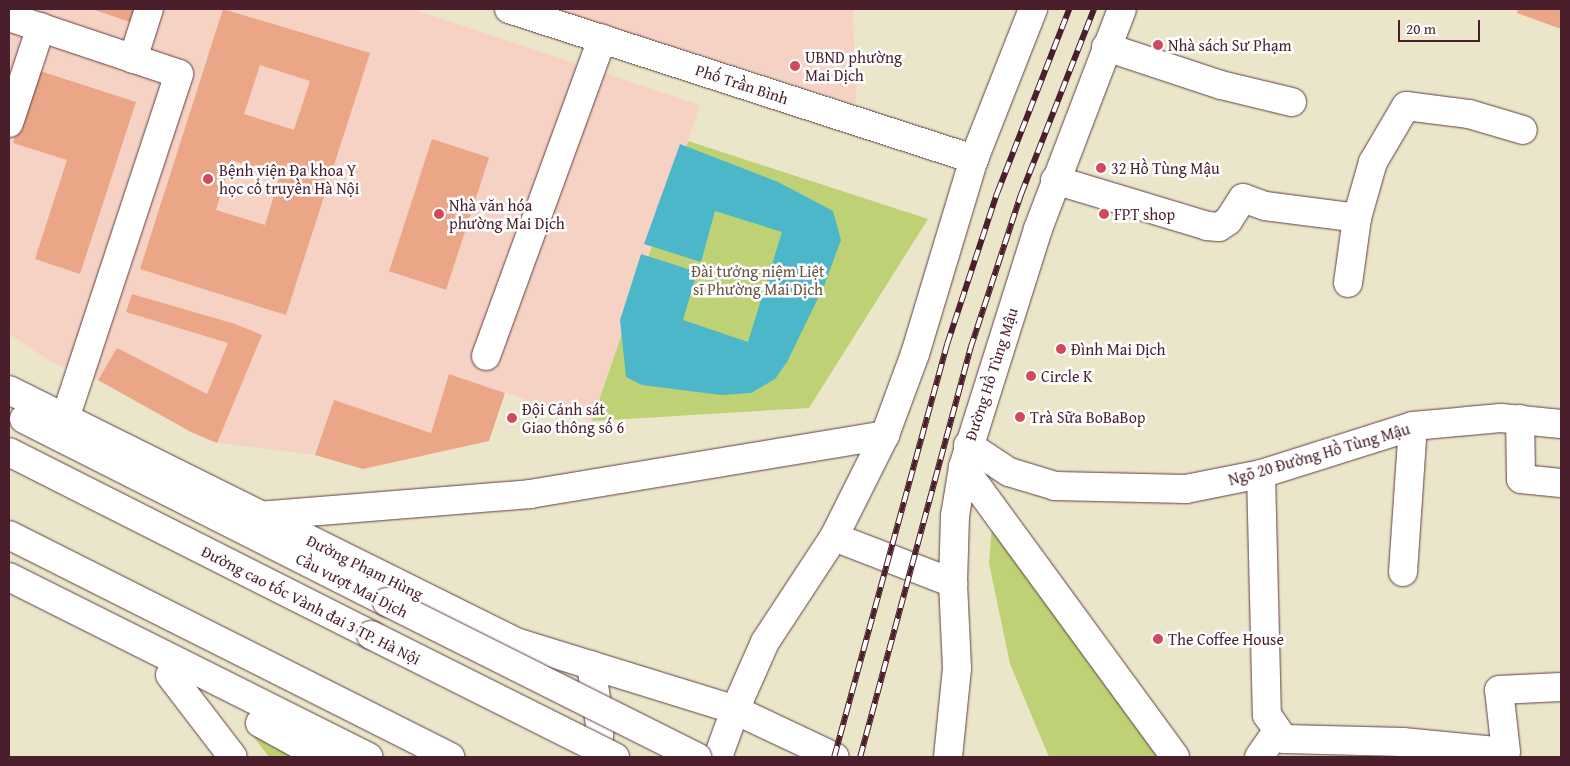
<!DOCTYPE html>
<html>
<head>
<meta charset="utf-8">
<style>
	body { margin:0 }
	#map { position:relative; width:1570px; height:766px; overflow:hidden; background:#ebe6c9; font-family:"Gentium Book Plus",serif }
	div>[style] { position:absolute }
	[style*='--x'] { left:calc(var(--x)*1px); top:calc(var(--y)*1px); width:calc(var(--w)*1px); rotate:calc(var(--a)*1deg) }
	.built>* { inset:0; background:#f6d2c4 }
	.green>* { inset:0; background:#bed174 }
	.water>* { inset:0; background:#4cb7c9 }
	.building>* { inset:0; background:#eaa687; transform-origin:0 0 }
	.roads { filter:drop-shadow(0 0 1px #623d43) drop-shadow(0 0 1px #623d43) }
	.minor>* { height:28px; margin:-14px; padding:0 14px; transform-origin:14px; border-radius:14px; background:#fff }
	.major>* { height:28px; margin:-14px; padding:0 14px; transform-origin:14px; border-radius:14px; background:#fff }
	.highway>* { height:28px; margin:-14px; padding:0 14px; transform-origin:14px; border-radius:14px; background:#fff }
	.rail>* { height:5.5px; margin-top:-2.75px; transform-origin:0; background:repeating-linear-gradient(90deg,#fff 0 11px,#4a1f2b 0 22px); box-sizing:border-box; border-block:1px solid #4a1f2b }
	.bridges { filter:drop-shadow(0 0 1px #623d43) drop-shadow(0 0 1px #623d43) }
	.major-bridge>* { height:28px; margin:-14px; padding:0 14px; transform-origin:14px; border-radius:14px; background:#fff }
	.highway-bridge>* { height:28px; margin:-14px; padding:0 14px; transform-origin:14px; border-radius:14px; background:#fff }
	.dots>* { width:14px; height:14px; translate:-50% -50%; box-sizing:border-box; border:2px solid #fff; border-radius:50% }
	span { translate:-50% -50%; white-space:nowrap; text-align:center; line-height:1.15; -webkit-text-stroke:5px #fff; paint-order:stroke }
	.poi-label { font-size:16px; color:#4a1f2b }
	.left { translate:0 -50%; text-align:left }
	.street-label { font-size:16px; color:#4a1f2b }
	.park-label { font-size:16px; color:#6d5441 }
	.frame { position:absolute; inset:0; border:10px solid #4a1f2b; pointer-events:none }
	.scale { position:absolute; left:1398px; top:20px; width:82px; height:22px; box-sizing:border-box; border:2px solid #4a1f2b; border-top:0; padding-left:6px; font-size:15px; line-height:18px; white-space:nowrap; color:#4a1f2b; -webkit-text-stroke:4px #fff; paint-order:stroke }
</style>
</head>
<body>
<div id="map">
	<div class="built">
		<div style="clip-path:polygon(9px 9px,413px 9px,700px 105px,592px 421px,449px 374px,431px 433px,334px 401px,315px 455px,217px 443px,191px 432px,98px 380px,53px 363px,9px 334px)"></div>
		<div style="clip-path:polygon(557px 9px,853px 9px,856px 104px,616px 28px)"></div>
	</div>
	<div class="green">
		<div style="clip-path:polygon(688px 141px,928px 219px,809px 408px,592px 421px)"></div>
		<div style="clip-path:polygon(992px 525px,1161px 757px,1049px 757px,1010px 664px,989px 563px)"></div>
		<div style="clip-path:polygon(252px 735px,300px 757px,269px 757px)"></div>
	</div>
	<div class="water">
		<div style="clip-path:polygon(680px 144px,778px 182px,833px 211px,841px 240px,824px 286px,787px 362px,775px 379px,751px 393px,721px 395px,642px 385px,626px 377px,620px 320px,641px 254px,697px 272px,683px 320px,748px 342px,782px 232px,715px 211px,701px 262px,644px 244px)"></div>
	</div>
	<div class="building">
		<div style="clip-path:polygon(92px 9px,135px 9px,130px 22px)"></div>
		<div style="clip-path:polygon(evenodd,223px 9px,370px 53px,286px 315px,140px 269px,223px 9px,260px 65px,310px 81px,294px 130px,244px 114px,260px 65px,223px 9px,231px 160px,280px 175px,265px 225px,216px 210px,231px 160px)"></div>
		<div style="clip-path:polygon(1518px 9px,1561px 9px,1561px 29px,1517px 13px)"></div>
		<div style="clip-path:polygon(37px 70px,136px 102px,80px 274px,35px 259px,67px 160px,13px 143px)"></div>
		<div style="left:432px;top:139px;width:60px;height:139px;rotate:18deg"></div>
		<div style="clip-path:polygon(132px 294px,235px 324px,262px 335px,217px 443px,191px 432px,98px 380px,117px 348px,207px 394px,228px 343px,126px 312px)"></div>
		<div style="clip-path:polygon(449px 374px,505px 393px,489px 441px,363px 469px,315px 455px,334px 400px,431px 433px)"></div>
	</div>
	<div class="roads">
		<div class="minor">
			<div style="--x:509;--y:9;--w:489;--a:17.9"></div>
			<div style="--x:9;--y:17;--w:179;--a:18.5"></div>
			<div style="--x:179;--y:74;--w:362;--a:108.3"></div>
			<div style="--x:1106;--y:47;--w:121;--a:18.3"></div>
			<div style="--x:1221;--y:85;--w:73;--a:13.5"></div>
			<div style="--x:133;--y:59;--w:52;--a:-72.3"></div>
			<div style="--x:9;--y:123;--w:101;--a:-71.6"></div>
			<div style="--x:1055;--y:180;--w:159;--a:16.8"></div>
			<div style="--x:1207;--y:226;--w:12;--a:5"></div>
			<div style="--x:1219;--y:227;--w:11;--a:-34"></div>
			<div style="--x:1228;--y:221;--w:27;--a:-57"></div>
			<div style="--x:1243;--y:198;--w:23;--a:20"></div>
			<div style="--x:1265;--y:206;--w:93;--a:7.4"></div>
			<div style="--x:1348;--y:283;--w:66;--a:-82.1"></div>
			<div style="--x:1357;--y:218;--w:58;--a:-74.1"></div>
			<div style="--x:1373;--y:162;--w:65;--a:-59.5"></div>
			<div style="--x:1406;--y:106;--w:64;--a:7.2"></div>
			<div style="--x:1469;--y:114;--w:56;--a:16.5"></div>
			<div style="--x:486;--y:356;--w:338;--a:-69.9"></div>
			<div style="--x:1520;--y:419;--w:60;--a:89"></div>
			<div style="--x:1521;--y:479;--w:40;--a:5.7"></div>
			<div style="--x:968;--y:445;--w:49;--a:33.4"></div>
			<div style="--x:1009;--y:472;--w:48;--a:16.9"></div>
			<div style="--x:1055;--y:486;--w:131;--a:1.3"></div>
			<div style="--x:1186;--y:489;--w:76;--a:-11.3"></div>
			<div style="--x:1261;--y:474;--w:159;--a:-17.5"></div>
			<div style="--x:1413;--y:426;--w:88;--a:-5.2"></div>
			<div style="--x:1501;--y:418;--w:60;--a:5.7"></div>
			<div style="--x:1261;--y:474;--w:241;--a:88.6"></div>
			<div style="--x:1267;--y:715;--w:29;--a:55"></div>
			<div style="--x:1284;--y:739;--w:119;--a:1.4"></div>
			<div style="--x:1403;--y:742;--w:103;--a:5.5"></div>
			<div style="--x:1506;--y:752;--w:62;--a:-96.4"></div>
			<div style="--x:1499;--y:690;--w:62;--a:-2.8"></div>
			<div style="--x:1403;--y:572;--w:146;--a:-86.1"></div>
			<div style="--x:1259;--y:757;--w:32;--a:-55"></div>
		</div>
		<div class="major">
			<div style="--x:9;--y:390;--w:566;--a:26.43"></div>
			<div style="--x:516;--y:642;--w:229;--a:17.2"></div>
			<div style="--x:735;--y:710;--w:110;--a:25.2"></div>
			<div style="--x:24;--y:419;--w:407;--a:26.8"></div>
			<div style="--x:9;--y:577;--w:402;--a:26.6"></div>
			<div style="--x:591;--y:665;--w:61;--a:81.5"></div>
			<div style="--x:600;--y:725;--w:32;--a:95"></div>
			<div style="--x:170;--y:675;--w:103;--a:52.5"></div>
			<div style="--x:260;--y:723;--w:71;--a:28.7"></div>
			<div style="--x:718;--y:757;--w:50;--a:-70.1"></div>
		</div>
		<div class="highway">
			<div style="--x:9;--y:452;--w:406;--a:26.8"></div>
			<div style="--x:963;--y:467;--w:359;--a:53.8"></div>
			<div style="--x:258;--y:516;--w:273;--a:-4.6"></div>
			<div style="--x:530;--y:494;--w:360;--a:-9.4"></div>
			<div style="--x:9;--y:535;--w:494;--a:26.7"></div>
			<div style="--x:834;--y:537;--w:128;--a:21.1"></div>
			<div style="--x:735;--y:710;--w:74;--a:-66.2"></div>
			<div style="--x:765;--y:642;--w:126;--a:-56.7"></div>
			<div style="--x:834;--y:537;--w:114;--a:-63.4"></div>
			<div style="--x:885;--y:435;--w:86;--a:-69.7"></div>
			<div style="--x:915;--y:354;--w:204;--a:-73.2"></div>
			<div style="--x:974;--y:159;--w:161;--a:-68.5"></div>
			<div style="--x:948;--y:757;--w:89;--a:-84.2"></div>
			<div style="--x:957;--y:668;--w:85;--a:-92.7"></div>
			<div style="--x:953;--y:583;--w:67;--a:-88.3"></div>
			<div style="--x:955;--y:516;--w:50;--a:-80.7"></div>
			<div style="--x:963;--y:467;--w:250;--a:-72.5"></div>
			<div style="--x:1038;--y:229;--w:235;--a:-69.1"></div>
		</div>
	</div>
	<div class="rail">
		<div style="--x:834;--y:757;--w:428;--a:-74.7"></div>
		<div style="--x:947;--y:344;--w:159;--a:-71.7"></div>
		<div style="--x:997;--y:193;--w:198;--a:-68.6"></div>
		<div style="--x:860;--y:757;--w:423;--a:-74.9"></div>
		<div style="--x:970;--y:349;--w:163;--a:-71.8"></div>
		<div style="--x:1021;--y:194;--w:199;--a:-68.5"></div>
	</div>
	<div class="bridges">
		<div class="major-bridge">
			<div style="--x:387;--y:602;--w:347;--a:26.6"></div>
		</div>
		<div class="highway-bridge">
			<div style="--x:371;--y:635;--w:273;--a:26.6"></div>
		</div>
	</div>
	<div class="dots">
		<div style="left:1158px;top:45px;background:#d1495b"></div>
		<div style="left:795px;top:66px;background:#d1495b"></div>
		<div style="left:1101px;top:168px;background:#d1495b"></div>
		<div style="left:208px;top:179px;background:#d1495b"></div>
		<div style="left:439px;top:214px;background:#d1495b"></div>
		<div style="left:1104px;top:214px;background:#d1495b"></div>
		<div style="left:1061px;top:349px;background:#d1495b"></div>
		<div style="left:1031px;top:376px;background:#d1495b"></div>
		<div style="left:1020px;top:417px;background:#d1495b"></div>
		<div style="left:512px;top:418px;background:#d1495b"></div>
		<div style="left:1158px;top:639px;background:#d1495b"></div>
	</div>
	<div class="poi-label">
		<span class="left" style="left:1168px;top:45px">Nhà sách Sư Phạm</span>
		<span class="left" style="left:805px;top:66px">UBND phường<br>Mai Dịch</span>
		<span class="left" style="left:1111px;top:168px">32 Hồ Tùng Mậu</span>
		<span class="left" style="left:219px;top:179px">Bệnh viện Đa khoa Y<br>học cổ truyền Hà Nội</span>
		<span class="left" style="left:449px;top:214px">Nhà văn hóa<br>phường Mai Dịch</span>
		<span class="left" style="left:1114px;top:214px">FPT shop</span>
		<span class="left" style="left:1071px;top:349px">Đình Mai Dịch</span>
		<span class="left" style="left:1041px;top:376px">Circle K</span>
		<span class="left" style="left:522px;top:418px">Đội Cảnh sát<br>Giao thông số 6</span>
		<span class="left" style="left:1030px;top:417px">Trà Sữa BoBaBop</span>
		<span class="left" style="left:1168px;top:639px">The Coffee House</span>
	</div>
	<div class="street-label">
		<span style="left:742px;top:84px;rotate:18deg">Phố Trần Bình</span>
		<span style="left:991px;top:374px;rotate:-72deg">Đường Hồ Tùng Mậu</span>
		<span style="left:1319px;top:454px;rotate:-16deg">Ngõ 20 Đường Hồ Tùng Mậu</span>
		<span style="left:365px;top:567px;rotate:26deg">Đường Phạm Hùng</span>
		<span style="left:352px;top:585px;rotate:27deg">Cầu vượt Mai Dịch</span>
		<span style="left:311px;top:605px;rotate:27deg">Đường cao tốc Vành đai 3 TP. Hà Nội</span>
	</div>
	<div class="park-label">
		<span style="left:758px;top:280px">Đài tưởng niệm Liệt<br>sĩ Phường Mai Dịch</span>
	</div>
	<div class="frame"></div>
	<div class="scale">20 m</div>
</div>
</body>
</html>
